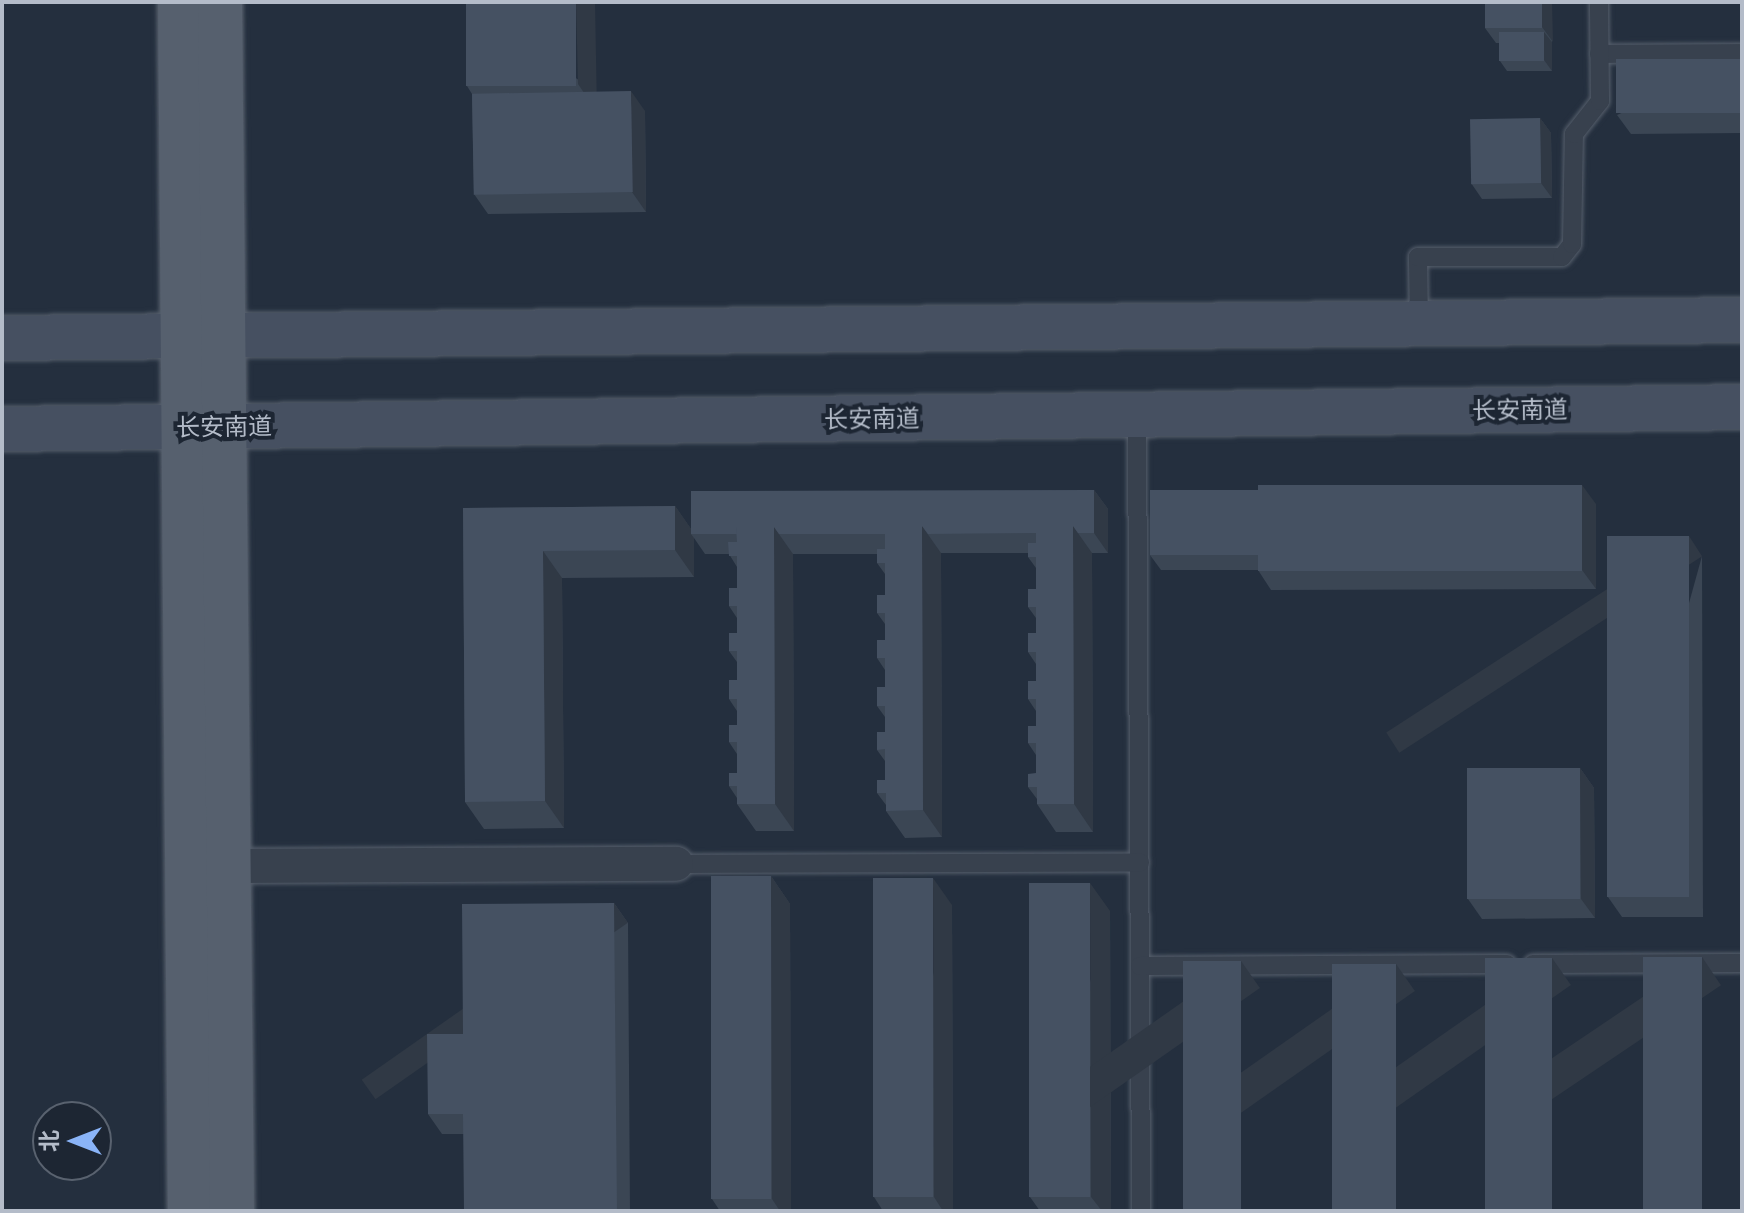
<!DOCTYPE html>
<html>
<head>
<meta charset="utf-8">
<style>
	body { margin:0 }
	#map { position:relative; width:1744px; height:1213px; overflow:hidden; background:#242f3e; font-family:Montserrat,"Noto Sans SC",sans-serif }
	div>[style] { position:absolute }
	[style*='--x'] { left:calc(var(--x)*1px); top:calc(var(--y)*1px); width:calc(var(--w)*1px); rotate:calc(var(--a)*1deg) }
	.roads { filter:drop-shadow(0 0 2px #565f6c) drop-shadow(0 0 2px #565f6c) }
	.lane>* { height:18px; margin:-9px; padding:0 9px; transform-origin:9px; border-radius:9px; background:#38414e }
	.street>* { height:34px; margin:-17px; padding:0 17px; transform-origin:17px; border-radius:17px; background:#38414e }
	.secondary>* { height:44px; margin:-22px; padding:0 22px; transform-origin:22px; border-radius:22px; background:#465061 }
	.primary>* { height:44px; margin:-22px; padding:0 22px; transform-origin:22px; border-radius:22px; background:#56606e }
	.wall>* { inset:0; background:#3b4654 }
	.shaded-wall>* { inset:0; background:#303945; transform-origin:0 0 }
	.building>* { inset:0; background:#455162; transform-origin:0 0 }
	span { translate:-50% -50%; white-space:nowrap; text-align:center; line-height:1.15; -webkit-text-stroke:8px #1d2633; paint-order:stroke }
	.street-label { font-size:24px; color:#b4bcc9 }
	.frame { position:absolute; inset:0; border:4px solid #b4bcc9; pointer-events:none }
	.north { position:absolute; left:32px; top:1101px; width:80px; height:80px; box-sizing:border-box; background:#1d2633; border:2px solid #59626f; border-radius:50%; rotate:270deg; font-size:22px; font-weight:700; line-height:32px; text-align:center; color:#b4bcc9 }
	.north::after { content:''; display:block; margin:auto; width:28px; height:36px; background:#8ab4f8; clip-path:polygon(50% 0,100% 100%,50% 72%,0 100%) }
</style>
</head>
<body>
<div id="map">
	<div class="roads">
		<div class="lane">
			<div style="--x:1599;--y:54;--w:143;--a:-0.4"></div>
			<div style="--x:1419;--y:323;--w:66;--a:-90.9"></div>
			<div style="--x:1418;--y:257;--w:144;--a:0"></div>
			<div style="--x:1562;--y:257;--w:16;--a:-52"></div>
			<div style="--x:1572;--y:244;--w:110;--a:-89"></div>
			<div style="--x:1574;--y:134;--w:42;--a:-51.8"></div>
			<div style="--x:1600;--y:101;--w:99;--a:-90.6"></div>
			<div style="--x:1137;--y:416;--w:795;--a:89.71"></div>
			<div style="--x:676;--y:864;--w:464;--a:-0.2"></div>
			<div style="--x:1533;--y:964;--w:209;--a:-0.3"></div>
			<div style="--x:1140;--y:966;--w:367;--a:-0.3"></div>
		</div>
		<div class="street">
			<div style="--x:229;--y:866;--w:447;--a:-0.3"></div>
		</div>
		<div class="secondary">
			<div style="--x:2;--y:338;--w:1740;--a:-0.59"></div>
			<div style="--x:2;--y:429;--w:1740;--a:-0.72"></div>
		</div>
		<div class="primary">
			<div style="--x:180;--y:2;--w:1209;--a:89.53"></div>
			<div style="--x:220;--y:2;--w:1209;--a:89.43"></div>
		</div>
	</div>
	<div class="wall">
		<div style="clip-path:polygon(466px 2px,596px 92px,645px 111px,646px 212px,488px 214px,474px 194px,472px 94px,467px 86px)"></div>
		<div style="clip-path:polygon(1485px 2px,1552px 2px,1552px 71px,1507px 71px,1500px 61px,1500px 43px,1496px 43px,1485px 28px)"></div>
		<div style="clip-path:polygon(1742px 59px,1742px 133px,1631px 134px,1617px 115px)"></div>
		<div style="clip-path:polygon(1540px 118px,1551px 133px,1552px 198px,1482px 199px,1471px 183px)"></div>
		<div style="clip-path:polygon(1094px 490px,1108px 509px,1108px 553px,1092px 553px,1093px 832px,1056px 832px,1037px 804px,1037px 799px,1028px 787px,1036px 773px,1036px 755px,1028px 743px,1036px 726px,1036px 711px,1028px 699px,1036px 681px,1036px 664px,1028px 652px,1036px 633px,1036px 618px,1028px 607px,1036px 589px,1036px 568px,1028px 557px,1028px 553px,941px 553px,942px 837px,905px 838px,886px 811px,886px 805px,877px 793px,885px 780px,885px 761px,877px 750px,885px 732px,885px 717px,877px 706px,885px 687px,885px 670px,877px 658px,885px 640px,885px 624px,877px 613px,885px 595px,885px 574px,877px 563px,877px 554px,793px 554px,794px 831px,756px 831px,737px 804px,737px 798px,729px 786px,737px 773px,737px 754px,729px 742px,737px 725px,737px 711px,729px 699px,737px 680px,737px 662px,729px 651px,737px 633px,737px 618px,729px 606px,737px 588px,737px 567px,729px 554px,705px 554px,694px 538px,694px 577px,562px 578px,564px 828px,484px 829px,465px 802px,463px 508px,675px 506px,691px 529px)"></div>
		<div style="clip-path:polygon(1596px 504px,1596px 589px,1271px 590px,1258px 570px,1161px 570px,1150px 555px)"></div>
		<div style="clip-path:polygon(1702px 556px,1703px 917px,1622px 917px,1608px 897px)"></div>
		<div style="clip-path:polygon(1580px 768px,1594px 788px,1595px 918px,1482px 919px,1468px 899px)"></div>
		<div style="clip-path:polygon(771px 876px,790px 904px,791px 1211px,720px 1211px,712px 1199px)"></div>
		<div style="clip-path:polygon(614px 903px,628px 923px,630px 1211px,464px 1211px,464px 1134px,442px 1134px,428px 1114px,463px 1034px)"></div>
		<div style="clip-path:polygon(952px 905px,953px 1211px,883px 1211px,874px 1197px)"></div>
		<div style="clip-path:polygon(1110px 911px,1111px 1211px,1040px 1211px,1030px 1197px)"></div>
	</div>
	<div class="shaded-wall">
		<div style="clip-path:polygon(576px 2px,595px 2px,597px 112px,578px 84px)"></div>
		<div style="clip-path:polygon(1542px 2px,1552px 2px,1553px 42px,1542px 27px)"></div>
		<div style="clip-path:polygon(1544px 32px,1552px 42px,1552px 71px,1544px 60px)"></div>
		<div style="clip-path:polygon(631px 91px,645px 111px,646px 212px,632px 192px)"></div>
		<div style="clip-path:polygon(1540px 118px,1551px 133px,1552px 198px,1541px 183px)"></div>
		<div style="clip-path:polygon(1582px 485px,1596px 504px,1596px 589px,1582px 570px)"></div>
		<div style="clip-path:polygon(1094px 490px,1108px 509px,1108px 553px,1094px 533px)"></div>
		<div style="clip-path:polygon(675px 506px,694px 533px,691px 534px,694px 538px,694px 577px,675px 550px)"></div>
		<div style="clip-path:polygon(922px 526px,941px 553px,942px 837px,923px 810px)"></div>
		<div style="clip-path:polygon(1073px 526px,1092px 553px,1093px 832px,1074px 804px)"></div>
		<div style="clip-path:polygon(774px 527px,793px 554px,794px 831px,775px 804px)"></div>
		<div style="left:1689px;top:536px;width:24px;height:361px;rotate:57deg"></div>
		<div style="clip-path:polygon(543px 551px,562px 578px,564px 828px,545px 801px)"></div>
		<div style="clip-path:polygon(1580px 768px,1594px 788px,1595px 918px,1581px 899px)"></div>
		<div style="clip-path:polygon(771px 876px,790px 904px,791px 1211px,780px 1211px,772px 1199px)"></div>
		<div style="clip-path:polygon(933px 878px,952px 905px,953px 1211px,943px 1211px,934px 1197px)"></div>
		<div style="clip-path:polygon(1090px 883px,1110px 911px,1111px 1211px,1102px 1211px,1091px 1197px)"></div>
		<div style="left:614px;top:903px;width:24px;height:308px;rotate:55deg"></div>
		<div style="left:1702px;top:957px;width:34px;height:254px;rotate:56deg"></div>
		<div style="left:1552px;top:958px;width:33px;height:253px;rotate:55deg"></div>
		<div style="left:1241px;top:961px;width:33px;height:250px;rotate:55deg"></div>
		<div style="left:1396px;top:964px;width:33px;height:247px;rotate:55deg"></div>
	</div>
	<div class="building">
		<div style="left:466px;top:2px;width:110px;height:84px"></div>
		<div style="left:1485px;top:2px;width:57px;height:26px"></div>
		<div style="left:1499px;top:32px;width:45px;height:29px"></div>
		<div style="left:1742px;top:59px;width:54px;height:126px;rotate:90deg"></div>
		<div style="left:631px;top:91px;width:101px;height:159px;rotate:89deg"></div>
		<div style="left:1540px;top:118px;width:65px;height:70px;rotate:89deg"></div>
		<div style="left:1258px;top:485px;width:324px;height:86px"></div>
		<div style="clip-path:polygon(1094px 490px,1094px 533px,1078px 533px,1073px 526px,1036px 526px,1036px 533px,928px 534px,922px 526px,885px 526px,885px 534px,779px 534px,774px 527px,736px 527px,737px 534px,691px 534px,691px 491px)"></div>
		<div style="left:1150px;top:490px;width:108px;height:65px"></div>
		<div style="clip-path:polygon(675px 506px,675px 550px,543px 551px,545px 801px,465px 802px,463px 508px)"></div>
		<div style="clip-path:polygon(885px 526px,922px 526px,923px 810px,886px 811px,886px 793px,877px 793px,877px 780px,885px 780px,885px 749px,877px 750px,877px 732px,885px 732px,885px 706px,877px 706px,877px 687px,885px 687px,885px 658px,877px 658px,877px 640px,885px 640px,885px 613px,877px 613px,877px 595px,885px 595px,885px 563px,877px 563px,877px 549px,885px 549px)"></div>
		<div style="clip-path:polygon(1036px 526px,1073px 526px,1074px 804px,1037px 804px,1037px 787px,1028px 787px,1028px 774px,1036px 773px,1036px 743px,1028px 743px,1028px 726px,1036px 726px,1036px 699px,1028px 699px,1028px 681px,1036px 681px,1036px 652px,1028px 652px,1028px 633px,1036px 633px,1036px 607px,1028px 607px,1028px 589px,1036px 589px,1036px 557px,1028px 557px,1028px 543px,1036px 543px)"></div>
		<div style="clip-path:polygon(736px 527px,774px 527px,775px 804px,737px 804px,737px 786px,729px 786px,729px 773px,737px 773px,737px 742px,729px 742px,729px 725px,737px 725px,737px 699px,729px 699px,729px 680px,737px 680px,737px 651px,729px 651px,729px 633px,737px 633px,737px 606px,729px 606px,729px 588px,737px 588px,737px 556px,729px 556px,728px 542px,737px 542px)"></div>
		<div style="left:1689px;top:536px;width:361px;height:82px;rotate:90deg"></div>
		<div style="left:1580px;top:768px;width:131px;height:113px;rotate:90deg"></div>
		<div style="left:771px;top:876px;width:323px;height:60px;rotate:90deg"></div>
		<div style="left:873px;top:878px;width:60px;height:319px"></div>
		<div style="left:1029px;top:883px;width:61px;height:314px"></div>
		<div style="clip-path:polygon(614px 903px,617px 1211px,464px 1211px,463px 1114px,428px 1114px,427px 1034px,463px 1034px,462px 904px)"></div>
		<div style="left:1643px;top:957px;width:59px;height:254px"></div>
		<div style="left:1552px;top:958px;width:253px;height:67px;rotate:90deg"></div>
		<div style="left:1183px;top:961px;width:58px;height:250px"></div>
		<div style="left:1332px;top:964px;width:64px;height:247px"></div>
	</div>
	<div class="street-label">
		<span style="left:1520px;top:410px;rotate:-1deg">长安南道</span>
		<span style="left:872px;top:419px;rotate:-1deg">长安南道</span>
		<span style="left:224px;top:427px;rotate:-1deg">长安南道</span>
	</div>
	<div class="frame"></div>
	<div class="north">北</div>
</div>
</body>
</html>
